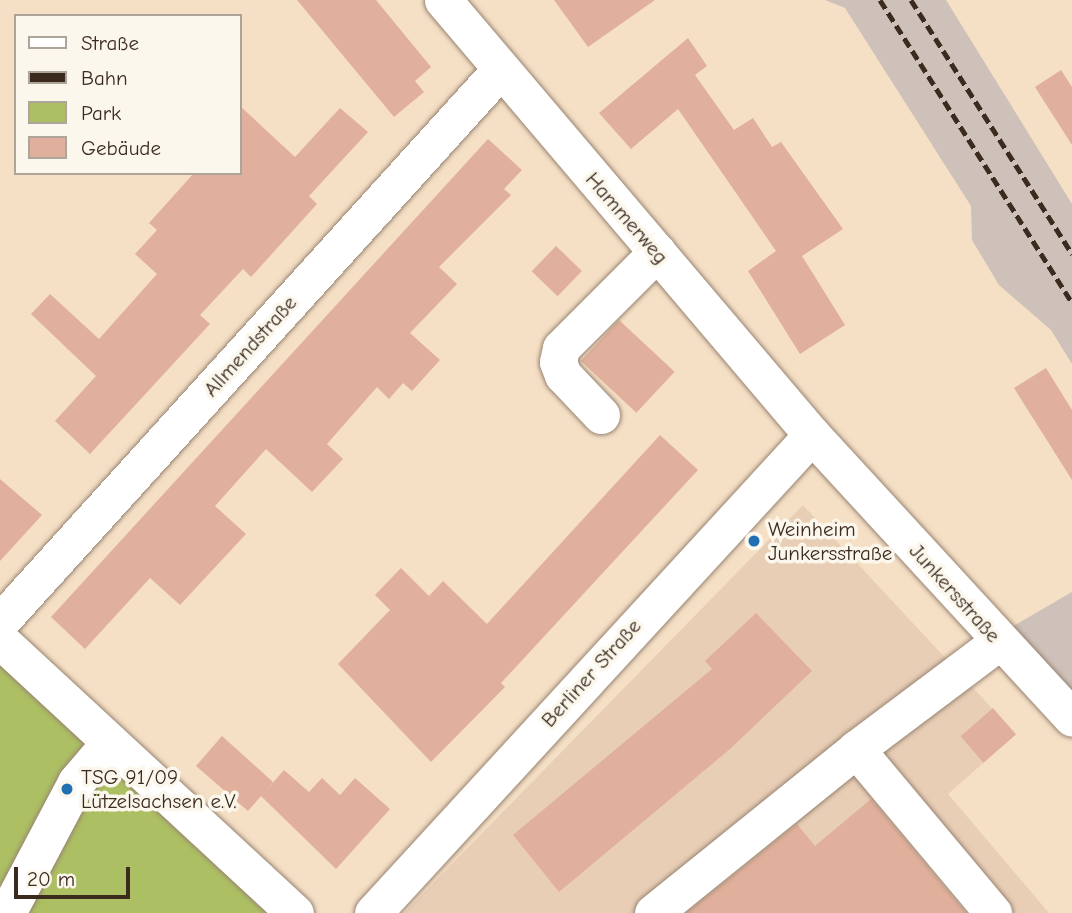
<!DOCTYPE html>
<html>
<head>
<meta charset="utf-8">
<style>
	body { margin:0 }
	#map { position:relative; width:1072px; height:913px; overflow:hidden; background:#f5dfc5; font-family:"Comic Neue",sans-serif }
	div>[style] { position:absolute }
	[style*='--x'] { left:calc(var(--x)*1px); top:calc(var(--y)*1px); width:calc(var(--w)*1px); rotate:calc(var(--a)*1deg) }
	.built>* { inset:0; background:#e9ceb6 }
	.industrial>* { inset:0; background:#cec1b9 }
	.green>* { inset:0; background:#acbf63 }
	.building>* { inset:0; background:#e1b09c; transform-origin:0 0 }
	.roads { filter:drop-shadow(0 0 2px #988472) drop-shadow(0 0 2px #988472) }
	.minor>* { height:37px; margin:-18.5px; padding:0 18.5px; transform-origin:18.5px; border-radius:18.5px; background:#fff }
	.rail>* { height:5px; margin-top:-2.5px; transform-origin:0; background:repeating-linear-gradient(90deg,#3b2a1e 0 10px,transparent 0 15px) }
	.dots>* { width:19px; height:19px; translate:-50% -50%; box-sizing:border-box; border:4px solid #fbf7ec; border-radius:50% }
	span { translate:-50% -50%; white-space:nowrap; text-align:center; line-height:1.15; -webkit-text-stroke:7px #fbf7ec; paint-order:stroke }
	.street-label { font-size:21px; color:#3b2a1e }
	.poi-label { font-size:21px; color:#3b2a1e }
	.left { translate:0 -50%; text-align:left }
	.legend { position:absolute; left:14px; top:14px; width:228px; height:161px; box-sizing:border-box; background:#fbf7ec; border:2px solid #aea59a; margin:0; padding:9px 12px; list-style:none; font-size:21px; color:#3b2a1e }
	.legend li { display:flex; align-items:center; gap:14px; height:35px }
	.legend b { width:35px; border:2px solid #aea59a }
	.scale { position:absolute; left:14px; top:867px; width:116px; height:32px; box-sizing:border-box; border:4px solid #3b2a1e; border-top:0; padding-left:9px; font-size:21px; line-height:24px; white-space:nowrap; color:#3b2a1e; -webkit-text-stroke:5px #fbf7ec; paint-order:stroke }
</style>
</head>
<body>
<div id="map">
	<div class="built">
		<div style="clip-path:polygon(803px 505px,1016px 734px,948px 794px,1049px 913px,404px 913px)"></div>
	</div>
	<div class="industrial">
		<div style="clip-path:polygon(825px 0,946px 0,1072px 204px,1072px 364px,1051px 330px,999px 285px,972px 240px,971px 206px,845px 8px)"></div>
		<div style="clip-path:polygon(1072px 592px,1072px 694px,1010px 628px)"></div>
	</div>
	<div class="green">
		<div style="clip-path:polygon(0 665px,269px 913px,0 913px)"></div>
	</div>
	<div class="building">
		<div style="clip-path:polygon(297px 0,376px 0,431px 67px,415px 81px,424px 92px,394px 117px)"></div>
		<div style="clip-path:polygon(554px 0,655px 0,588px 47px)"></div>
		<div style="clip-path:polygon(688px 38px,707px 66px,695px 75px,734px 130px,753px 118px,772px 147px,781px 142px,843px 229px,802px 256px,845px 325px,800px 354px,748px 271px,776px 251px,678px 109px,631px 149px,599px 113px)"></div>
		<div style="clip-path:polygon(1061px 70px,1072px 87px,1072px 145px,1035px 87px)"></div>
		<div style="clip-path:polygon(240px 106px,295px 157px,340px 108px,368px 132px,309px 196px,317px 204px,251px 277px,243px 269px,200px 315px,210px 324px,90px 454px,55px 421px,96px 376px,31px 314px,50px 294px,99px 339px,157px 274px,135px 254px,157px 230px,149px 223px,194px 173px,240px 173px)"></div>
		<div style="clip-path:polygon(488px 139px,522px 170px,504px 189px,511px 195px,439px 267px,457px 284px,410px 333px,440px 360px,412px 391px,403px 383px,389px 399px,377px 387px,327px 444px,343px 459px,312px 492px,266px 449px,215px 506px,246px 534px,180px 605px,150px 578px,85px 649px,51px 617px)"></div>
		<div style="left:556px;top:246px;width:36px;height:35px;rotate:44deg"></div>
		<div style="left:619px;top:320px;width:76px;height:56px;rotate:43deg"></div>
		<div style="clip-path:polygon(1046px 368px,1072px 410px,1072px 480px,1014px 388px)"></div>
		<div style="clip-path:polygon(660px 435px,698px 470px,501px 683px,505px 687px,431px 762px,338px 664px,390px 610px,375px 595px,401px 568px,429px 596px,443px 581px,487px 624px)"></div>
		<div style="clip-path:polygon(0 479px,42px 515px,0 561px)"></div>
		<div style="clip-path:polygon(756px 613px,812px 671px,730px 749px,559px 892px,513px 835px,712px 669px,705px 661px)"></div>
		<div style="left:993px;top:708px;width:35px;height:43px;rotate:49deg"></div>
		<div style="clip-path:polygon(222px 736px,273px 782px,264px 793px,284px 770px,309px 792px,322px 778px,340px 795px,355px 778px,390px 809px,336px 869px,261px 796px,248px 811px,196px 766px)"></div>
		<div style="clip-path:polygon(871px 799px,966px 913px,686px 913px,797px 824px,815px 846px)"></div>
	</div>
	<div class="roads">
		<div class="minor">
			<div style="--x:443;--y:0;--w:570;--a:49.69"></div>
			<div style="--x:812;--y:435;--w:384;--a:47.4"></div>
			<div style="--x:601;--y:415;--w:55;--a:-133.5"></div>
			<div style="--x:563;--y:375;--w:14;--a:-111"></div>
			<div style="--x:558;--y:362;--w:14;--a:-78"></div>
			<div style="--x:561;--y:348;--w:136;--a:-45"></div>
			<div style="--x:0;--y:622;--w:746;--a:-47.82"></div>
			<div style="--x:0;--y:640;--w:402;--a:42.8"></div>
			<div style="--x:856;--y:749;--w:214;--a:50.1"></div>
			<div style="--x:7;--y:913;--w:148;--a:-62.2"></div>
			<div style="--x:76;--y:782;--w:52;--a:-49.6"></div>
			<div style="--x:373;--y:913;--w:649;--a:-47.44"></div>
			<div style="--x:653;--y:913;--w:261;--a:-38.9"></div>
			<div style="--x:856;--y:749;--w:180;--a:-36.9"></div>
		</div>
	</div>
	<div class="rail">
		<div style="--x:880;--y:0;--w:358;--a:57.6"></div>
		<div style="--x:911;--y:0;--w:301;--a:57.6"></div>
	</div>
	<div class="dots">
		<div style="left:754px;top:541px;background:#1f6fb2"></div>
		<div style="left:67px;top:789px;background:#1f6fb2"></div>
	</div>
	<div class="street-label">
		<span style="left:627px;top:218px;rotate:49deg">Hammerweg</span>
		<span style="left:250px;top:346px;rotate:-48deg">Allmendstraße</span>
		<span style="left:955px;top:593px;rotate:48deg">Junkersstraße</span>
		<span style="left:591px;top:673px;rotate:-48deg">Berliner Straße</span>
	</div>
	<div class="poi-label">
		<span class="left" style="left:768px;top:541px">Weinheim<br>Junkersstraße</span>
		<span class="left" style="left:81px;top:789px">TSG 91/09<br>Lützelsachsen e.V.</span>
	</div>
	<ul class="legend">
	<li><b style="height:9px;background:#fff"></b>Straße</li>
	<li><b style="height:9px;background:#3b2a1e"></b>Bahn</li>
	<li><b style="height:19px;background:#acbf63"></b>Park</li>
	<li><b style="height:19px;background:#e1b09c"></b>Gebäude</li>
	</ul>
	<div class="scale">20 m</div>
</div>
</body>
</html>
